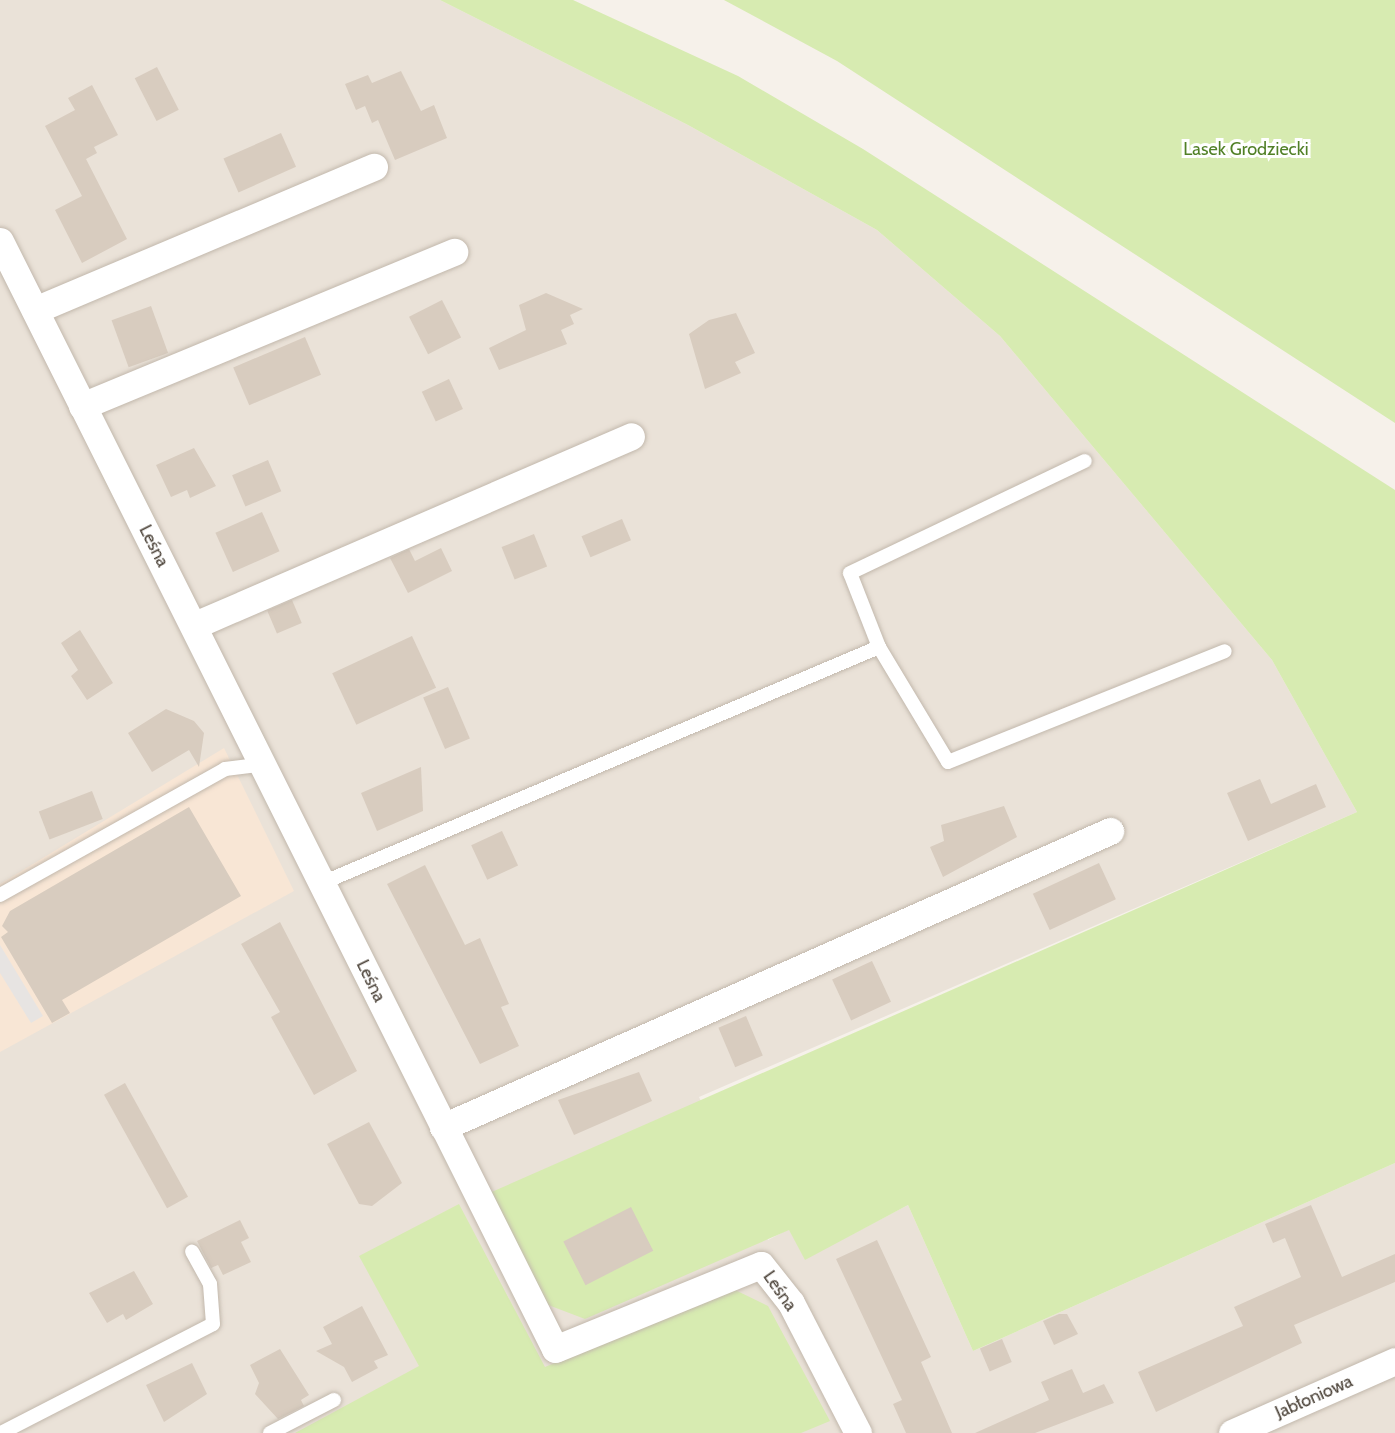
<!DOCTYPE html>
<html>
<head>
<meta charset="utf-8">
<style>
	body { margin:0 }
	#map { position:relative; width:1395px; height:1433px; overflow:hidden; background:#f6f1ea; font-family:Cabin,sans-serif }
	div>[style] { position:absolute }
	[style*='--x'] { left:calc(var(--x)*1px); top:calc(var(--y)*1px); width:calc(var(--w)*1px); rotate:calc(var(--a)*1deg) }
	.residential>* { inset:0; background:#eae2d8 }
	.commercial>* { inset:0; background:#f8e6d5 }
	.green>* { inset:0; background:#d7ebb1 }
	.parking>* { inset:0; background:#e7e4e2 }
	.building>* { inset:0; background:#d8ccbf; transform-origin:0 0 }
	.roads { filter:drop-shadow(0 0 2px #c2b8ac) drop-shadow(0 0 2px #c2b8ac) }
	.service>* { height:14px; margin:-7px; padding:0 7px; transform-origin:7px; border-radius:7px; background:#fff }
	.minor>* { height:27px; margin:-13.5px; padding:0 13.5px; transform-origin:13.5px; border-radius:13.5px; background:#fff }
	span { translate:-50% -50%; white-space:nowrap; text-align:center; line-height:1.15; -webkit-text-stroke:6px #fff; paint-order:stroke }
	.park-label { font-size:18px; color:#518027 }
	.street-label { font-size:18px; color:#4a4137 }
</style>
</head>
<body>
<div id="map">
	<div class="residential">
		<div style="clip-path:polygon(0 0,440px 0,688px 125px,877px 230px,1000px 336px,1272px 660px,1357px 812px,699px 1097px,768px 1240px,789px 1229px,805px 1259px,908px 1205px,973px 1351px,1395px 1163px,1395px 1433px,0 1433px)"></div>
	</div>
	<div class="commercial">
		<div style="clip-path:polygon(224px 748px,294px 891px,0 1052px,0 884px)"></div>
	</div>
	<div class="green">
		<div style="clip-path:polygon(440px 0,573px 0,738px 76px,863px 149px,1395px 490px,1395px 1163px,973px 1351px,908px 1205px,805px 1260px,789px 1230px,585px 1319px,543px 1303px,487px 1194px,1357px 812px,1272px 660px,1000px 336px,877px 230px,688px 125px)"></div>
		<div style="clip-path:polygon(724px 0,1395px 0,1395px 423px,837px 61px)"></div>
		<div style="clip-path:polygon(459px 1204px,545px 1367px,731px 1288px,768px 1306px,830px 1421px,801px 1433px,295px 1433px,419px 1366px,359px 1256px)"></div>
	</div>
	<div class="parking">
		<div style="clip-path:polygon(0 945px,43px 1016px,31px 1023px,0 973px)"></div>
	</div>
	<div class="building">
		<div style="left:157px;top:67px;width:48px;height:25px;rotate:63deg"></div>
		<div style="clip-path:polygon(401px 71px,421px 111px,434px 105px,447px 138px,395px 160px,378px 120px,372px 123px,365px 106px,356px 110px,345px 84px,368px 75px,372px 83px)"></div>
		<div style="clip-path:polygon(92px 85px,118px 135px,94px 147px,97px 153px,86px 159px,127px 239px,82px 263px,55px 210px,82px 196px,45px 126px,75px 110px,68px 98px)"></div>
		<div style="left:281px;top:133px;width:37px;height:63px;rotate:66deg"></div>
		<div style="clip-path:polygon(546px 293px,583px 309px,570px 315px,574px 324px,561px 330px,567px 344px,499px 370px,489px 348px,526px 330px,519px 305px)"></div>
		<div style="left:442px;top:300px;width:42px;height:37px;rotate:63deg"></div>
		<div style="left:151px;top:306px;width:50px;height:42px;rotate:70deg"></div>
		<div style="clip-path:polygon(736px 313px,755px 353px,735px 362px,741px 373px,705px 389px,689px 334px,709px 320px)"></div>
		<div style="left:305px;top:337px;width:41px;height:78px;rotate:67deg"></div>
		<div style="left:449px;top:379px;width:33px;height:30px;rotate:65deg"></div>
		<div style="clip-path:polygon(194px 448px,216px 486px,190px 498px,187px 490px,171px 497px,156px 465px)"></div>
		<div style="left:268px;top:460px;width:34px;height:39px;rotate:67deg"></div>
		<div style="left:262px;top:512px;width:43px;height:51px;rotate:66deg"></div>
		<div style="left:622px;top:519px;width:23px;height:44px;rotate:67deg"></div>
		<div style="left:534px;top:534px;width:35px;height:35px;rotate:68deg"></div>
		<div style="clip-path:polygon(441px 548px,452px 571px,408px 593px,390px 558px,409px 549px,415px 561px)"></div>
		<div style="left:292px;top:600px;width:25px;height:27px;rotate:67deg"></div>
		<div style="clip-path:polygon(80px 630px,113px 683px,87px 700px,71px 676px,78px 670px,61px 643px)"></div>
		<div style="left:412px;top:636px;width:57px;height:88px;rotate:65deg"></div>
		<div style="left:448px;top:687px;width:56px;height:27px;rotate:67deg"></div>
		<div style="clip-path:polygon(166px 709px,194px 721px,204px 733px,199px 767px,189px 750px,152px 772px,128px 733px)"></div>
		<div style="clip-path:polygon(421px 767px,423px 811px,377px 831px,361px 793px)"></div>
		<div style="clip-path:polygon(1260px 779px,1271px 804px,1316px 784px,1326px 807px,1248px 841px,1227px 793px)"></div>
		<div style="left:92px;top:791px;width:30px;height:57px;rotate:69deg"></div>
		<div style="clip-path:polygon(1004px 806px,1017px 837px,943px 877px,930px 847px,944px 841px,941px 825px)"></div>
		<div style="clip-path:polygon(189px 807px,241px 896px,62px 1000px,70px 1013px,52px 1023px,1px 937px,8px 932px,2px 926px,10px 911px)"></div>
		<div style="left:502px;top:831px;width:38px;height:34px;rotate:65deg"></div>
		<div style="left:1099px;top:863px;width:40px;height:73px;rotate:65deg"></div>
		<div style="clip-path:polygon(425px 865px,465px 945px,480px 938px,509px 1004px,501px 1007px,519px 1046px,480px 1064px,387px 884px)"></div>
		<div style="clip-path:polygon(280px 922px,357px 1071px,314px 1095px,271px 1017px,280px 1012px,241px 944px)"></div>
		<div style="left:872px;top:961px;width:45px;height:44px;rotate:65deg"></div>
		<div style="left:746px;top:1016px;width:43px;height:30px;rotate:67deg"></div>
		<div style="clip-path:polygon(639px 1072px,652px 1101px,574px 1135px,558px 1100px)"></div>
		<div style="left:125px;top:1083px;width:130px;height:24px;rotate:61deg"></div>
		<div style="clip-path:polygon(369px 1122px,402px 1183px,372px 1206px,359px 1204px,327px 1144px)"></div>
		<div style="clip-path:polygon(1311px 1205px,1342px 1277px,1395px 1254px,1395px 1282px,1294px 1325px,1302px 1343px,1156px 1412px,1138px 1372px,1243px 1326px,1234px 1307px,1301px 1277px,1285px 1238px,1273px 1243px,1265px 1224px)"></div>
		<div style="left:631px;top:1207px;width:49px;height:76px;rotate:63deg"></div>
		<div style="clip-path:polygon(240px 1220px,249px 1238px,241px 1242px,251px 1262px,223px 1275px,218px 1265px,211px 1268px,197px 1241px)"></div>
		<div style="clip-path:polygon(877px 1240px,931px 1357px,921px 1362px,952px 1433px,906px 1433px,893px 1404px,902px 1400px,836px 1259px)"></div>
		<div style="clip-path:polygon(134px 1271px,153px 1304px,126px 1320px,123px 1314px,107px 1323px,89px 1293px)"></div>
		<div style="clip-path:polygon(362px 1306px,388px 1355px,374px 1361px,378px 1368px,352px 1382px,344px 1367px,316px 1351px,332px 1344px,323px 1327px)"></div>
		<div style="clip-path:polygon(1059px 1314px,1067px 1314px,1078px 1334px,1054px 1345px,1043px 1321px)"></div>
		<div style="left:1002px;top:1339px;width:25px;height:24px;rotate:67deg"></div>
		<div style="clip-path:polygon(280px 1349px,309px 1395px,301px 1400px,304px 1406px,278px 1419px,255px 1394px,259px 1383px,250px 1365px)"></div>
		<div style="clip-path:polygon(192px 1363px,207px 1394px,164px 1422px,146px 1385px)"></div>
		<div style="clip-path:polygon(1072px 1369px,1083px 1393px,1104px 1384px,1114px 1403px,1035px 1433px,975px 1433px,1049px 1400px,1041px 1382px)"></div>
	</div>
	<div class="roads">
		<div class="service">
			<div style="--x:879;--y:647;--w:134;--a:59"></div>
			<div style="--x:948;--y:762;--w:298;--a:-21.8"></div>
			<div style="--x:322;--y:883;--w:605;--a:-22.96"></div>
			<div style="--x:879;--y:647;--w:79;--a:-111.4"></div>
			<div style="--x:850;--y:573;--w:260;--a:-25.5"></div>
			<div style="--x:0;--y:895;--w:258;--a:-29.2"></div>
			<div style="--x:225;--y:769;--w:39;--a:-7"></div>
			<div style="--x:1;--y:1433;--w:238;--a:-27.2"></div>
			<div style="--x:213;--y:1324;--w:40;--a:-94.3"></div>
			<div style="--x:210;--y:1284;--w:37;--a:-119"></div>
			<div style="--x:270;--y:1433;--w:72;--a:-27.3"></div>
		</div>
		<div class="minor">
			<div style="--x:0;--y:241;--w:1239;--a:63.39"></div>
			<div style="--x:555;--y:1349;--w:222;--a:-22.2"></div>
			<div style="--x:761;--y:1265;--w:48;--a:51.7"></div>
			<div style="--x:791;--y:1303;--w:146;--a:62.7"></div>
			<div style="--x:35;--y:310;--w:368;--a:-22.9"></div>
			<div style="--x:82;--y:406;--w:403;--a:-22.5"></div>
			<div style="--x:195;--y:625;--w:475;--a:-23.4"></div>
			<div style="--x:443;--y:1127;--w:730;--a:-23.93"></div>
			<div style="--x:1232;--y:1433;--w:178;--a:-23.8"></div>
		</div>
	</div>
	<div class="park-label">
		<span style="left:1246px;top:149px">Lasek Grodziecki</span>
	</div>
	<div class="street-label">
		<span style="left:154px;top:546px;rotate:63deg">Leśna</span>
		<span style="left:371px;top:981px;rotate:64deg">Leśna</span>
		<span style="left:780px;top:1291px;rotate:55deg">Leśna</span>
		<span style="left:1314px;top:1397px;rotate:-24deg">Jabłoniowa</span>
	</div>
</div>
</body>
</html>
